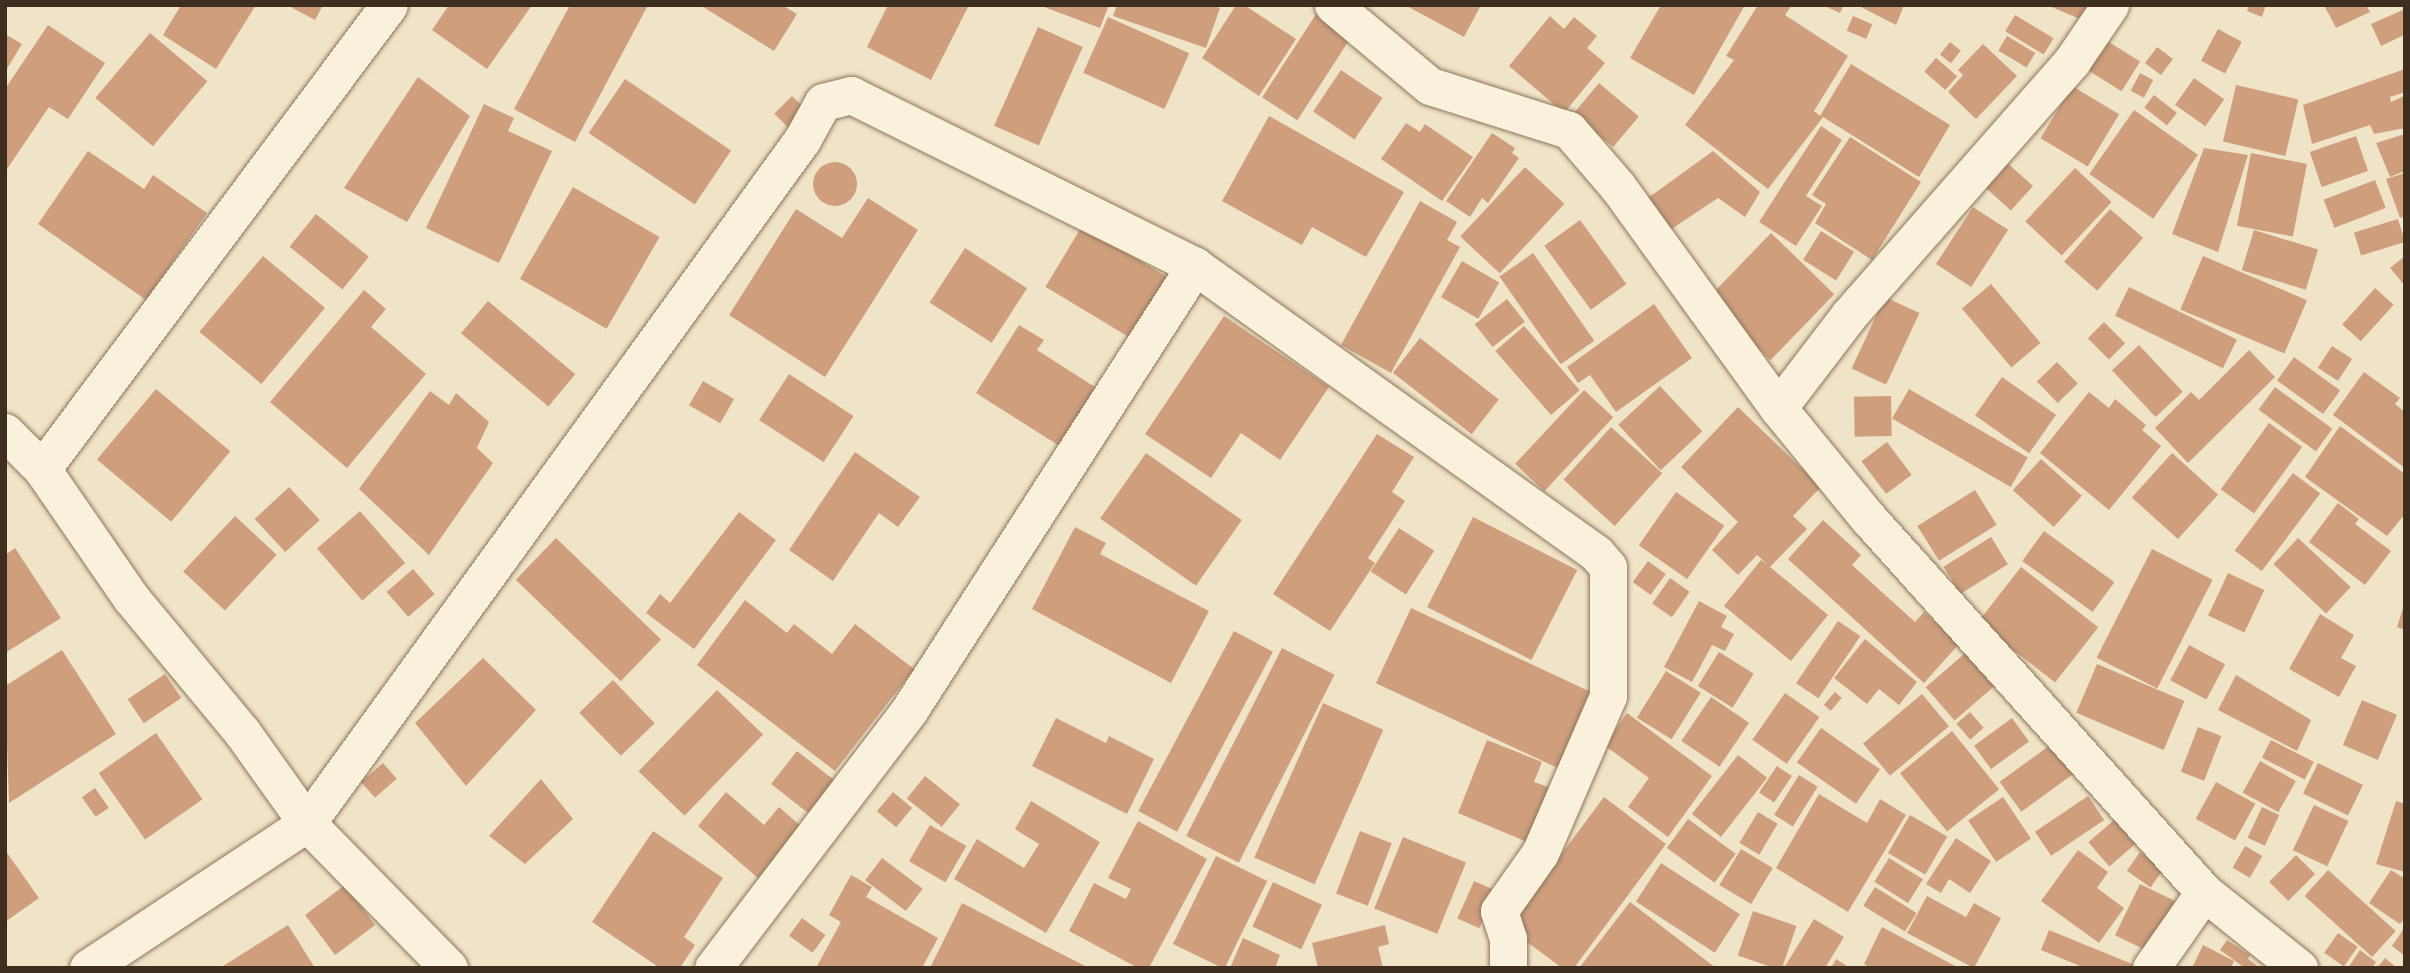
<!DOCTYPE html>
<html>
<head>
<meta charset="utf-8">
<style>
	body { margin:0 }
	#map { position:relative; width:2410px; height:973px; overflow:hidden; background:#f0e4c8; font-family:Spectral,serif }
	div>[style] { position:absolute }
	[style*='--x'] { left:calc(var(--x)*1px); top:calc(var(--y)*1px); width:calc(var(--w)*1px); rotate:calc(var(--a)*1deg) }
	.building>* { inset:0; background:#cf9f7d; transform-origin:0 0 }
	.round { border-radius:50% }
	.roads { filter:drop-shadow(0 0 2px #8d765c) drop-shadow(0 0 2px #8d765c) }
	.minor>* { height:37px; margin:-18.5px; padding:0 18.5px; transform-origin:18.5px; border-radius:18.5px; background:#faf1dc }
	span { translate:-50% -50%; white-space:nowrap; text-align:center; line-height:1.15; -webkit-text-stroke:6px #f7eed8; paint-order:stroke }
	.frame { position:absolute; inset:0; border:7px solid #3d2e20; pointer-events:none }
</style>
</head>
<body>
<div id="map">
	<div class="building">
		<div style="clip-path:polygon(181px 5px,256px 5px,216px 69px,163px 35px)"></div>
		<div style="clip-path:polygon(287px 5px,323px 5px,315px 20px)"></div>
		<div style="clip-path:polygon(449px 5px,532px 5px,487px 69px,432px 30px)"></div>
		<div style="clip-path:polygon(570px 5px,648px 5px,575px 142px,514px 109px)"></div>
		<div style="clip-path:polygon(700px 5px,782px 5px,797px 14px,774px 51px)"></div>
		<div style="clip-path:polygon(888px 5px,969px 5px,931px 80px,867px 47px)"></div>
		<div style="clip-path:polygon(1039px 5px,1109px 5px,1100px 28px)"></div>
		<div style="clip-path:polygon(1117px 5px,1212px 5px,1220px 8px,1206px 48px,1113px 16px)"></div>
		<div style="clip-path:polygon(1236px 5px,1244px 5px,1296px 39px,1259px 96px,1202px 58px)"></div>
		<div style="left:1322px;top:5px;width:42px;height:110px;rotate:33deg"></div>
		<div style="clip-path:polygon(1405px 5px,1481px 5px,1464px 37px)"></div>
		<div style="clip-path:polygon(1661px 5px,1745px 5px,1694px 95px,1630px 58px)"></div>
		<div style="clip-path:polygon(1758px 5px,1792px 5px,1785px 15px,1848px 56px,1814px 111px,1820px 116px,1851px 64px,1950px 125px,1919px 177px,1823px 117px,1768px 189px,1685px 125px,1734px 60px,1726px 56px)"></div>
		<div style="clip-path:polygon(1822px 5px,1844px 5px,1840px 13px)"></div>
		<div style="clip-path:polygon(1857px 5px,1904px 5px,1896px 25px)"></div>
		<div style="clip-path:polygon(2047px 5px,2102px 5px,2094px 25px)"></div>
		<div style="clip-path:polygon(2249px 5px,2266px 5px,2262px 17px,2247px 11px)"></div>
		<div style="clip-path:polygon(2324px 5px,2366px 5px,2370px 12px,2336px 28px)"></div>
		<div style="clip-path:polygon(2405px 9px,2404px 35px,2381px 46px,2371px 24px)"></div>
		<div style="left:2015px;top:15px;width:45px;height:19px;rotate:31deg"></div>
		<div style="clip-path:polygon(1550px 16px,1564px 29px,1574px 17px,1597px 36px,1587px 48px,1605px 63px,1564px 113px,1509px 66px)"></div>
		<div style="left:1853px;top:16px;width:21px;height:16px;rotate:23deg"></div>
		<div style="left:1108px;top:17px;width:89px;height:61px;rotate:24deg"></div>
		<div style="clip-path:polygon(48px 25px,105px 63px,68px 119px,49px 107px,5px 172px,5px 89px)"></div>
		<div style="left:1038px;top:27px;width:49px;height:108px;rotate:24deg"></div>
		<div style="left:2218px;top:29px;width:27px;height:36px;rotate:28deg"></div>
		<div style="left:150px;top:33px;width:75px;height:85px;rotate:40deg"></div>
		<div style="clip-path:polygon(5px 34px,22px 44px,5px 72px)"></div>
		<div style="left:2096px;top:34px;width:52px;height:35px;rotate:32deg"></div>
		<div style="left:2007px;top:36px;width:33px;height:17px;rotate:31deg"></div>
		<div style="left:1950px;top:42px;width:14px;height:16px;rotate:39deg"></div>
		<div style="clip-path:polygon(1983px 44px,2017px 76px,1976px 119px,1948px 92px,1963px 75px,1958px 70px)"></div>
		<div style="left:2157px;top:47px;width:20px;height:20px;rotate:37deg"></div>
		<div style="left:1936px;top:58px;width:28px;height:18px;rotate:41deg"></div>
		<div style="clip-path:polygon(2405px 69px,2405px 92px,2390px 97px,2391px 102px,2404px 96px,2405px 128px,2374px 134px,2370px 125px,2312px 144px,2303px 105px)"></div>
		<div style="left:1341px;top:70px;width:50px;height:50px;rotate:34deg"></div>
		<div style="left:2140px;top:73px;width:15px;height:20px;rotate:28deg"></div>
		<div style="clip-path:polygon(418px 77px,470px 116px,407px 222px,344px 188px)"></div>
		<div style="left:2194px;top:78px;width:37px;height:33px;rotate:35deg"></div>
		<div style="left:625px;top:79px;width:128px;height:65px;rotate:34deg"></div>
		<div style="left:1599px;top:83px;width:52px;height:40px;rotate:40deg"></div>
		<div style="left:2236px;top:85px;width:64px;height:58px;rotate:13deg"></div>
		<div style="left:2072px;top:86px;width:55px;height:61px;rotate:31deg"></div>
		<div style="left:2154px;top:95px;width:29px;height:16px;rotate:38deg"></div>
		<div style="left:792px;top:96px;width:21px;height:25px;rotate:45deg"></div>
		<div style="clip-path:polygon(484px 104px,514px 118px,508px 131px,552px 151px,499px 263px,426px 228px)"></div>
		<div style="left:2134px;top:110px;width:78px;height:78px;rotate:35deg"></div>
		<div style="clip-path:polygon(1269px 116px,1404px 192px,1366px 257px,1312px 227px,1302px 245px,1222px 201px)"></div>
		<div style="clip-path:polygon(1406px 123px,1420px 132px,1425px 124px,1473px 157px,1442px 201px,1381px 159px)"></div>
		<div style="clip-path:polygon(1821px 126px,1842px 140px,1806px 196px,1822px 206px,1796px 246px,1759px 222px)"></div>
		<div style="clip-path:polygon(1492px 133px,1515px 148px,1512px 153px,1519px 158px,1488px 203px,1482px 198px,1470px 217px,1446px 201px)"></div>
		<div style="clip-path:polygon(2405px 134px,2405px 171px,2390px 177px,2376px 143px)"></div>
		<div style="left:2356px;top:136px;width:37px;height:49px;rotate:71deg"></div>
		<div style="clip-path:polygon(1850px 137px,1921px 182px,1872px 260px,1815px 223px,1826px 204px,1812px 195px)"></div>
		<div style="clip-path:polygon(2204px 148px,2248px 155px,2218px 252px,2172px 234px)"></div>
		<div style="clip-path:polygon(88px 151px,144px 189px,153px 175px,207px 213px,146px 300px,38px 224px)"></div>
		<div style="clip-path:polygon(1713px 151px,1760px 192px,1745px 217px,1718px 198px,1670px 230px,1648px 198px)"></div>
		<div style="left:2251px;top:153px;width:57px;height:74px;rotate:11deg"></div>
		<div style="left:2004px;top:160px;width:39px;height:33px;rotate:42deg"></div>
		<div class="round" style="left:813px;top:162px;width:44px;height:44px"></div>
		<div style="left:1525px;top:167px;width:54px;height:95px;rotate:43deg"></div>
		<div style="left:2075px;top:168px;width:50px;height:73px;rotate:43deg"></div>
		<div style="clip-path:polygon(2405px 173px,2405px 216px,2400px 218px,2386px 179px)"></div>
		<div style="left:2375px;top:180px;width:30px;height:55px;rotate:69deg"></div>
		<div style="left:573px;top:187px;width:100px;height:106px;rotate:30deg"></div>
		<div style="clip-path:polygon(868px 198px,918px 230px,825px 377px,729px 315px,796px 209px,842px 238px)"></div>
		<div style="clip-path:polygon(1420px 201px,1457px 222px,1447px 240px,1460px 247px,1391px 373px,1341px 345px)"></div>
		<div style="left:1973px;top:207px;width:42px;height:68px;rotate:33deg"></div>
		<div style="left:2110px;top:209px;width:44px;height:70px;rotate:41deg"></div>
		<div style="left:316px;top:214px;width:68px;height:42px;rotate:39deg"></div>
		<div style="left:2398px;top:219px;width:24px;height:46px;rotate:73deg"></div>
		<div style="left:1580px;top:220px;width:79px;height:44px;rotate:54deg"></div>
		<div style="left:1082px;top:226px;width:102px;height:71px;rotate:31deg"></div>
		<div style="left:2254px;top:230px;width:67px;height:42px;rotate:17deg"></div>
		<div style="left:1821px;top:231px;width:39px;height:34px;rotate:32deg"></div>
		<div style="left:1771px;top:233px;width:88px;height:92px;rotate:44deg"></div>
		<div style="left:965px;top:248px;width:74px;height:65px;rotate:33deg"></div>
		<div style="left:1533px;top:253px;width:107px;height:41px;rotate:55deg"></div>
		<div style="left:263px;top:256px;width:81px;height:99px;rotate:40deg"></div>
		<div style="left:2203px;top:256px;width:113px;height:58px;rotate:23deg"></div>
		<div style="clip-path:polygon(2405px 256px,2405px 286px,2390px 268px)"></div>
		<div style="left:1462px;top:261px;width:43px;height:42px;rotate:30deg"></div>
		<div style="left:1991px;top:284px;width:77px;height:38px;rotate:50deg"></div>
		<div style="left:2129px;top:287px;width:120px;height:32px;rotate:26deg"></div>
		<div style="left:2375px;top:288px;width:25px;height:49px;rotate:42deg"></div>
		<div style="clip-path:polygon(364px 290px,386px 309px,371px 327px,426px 374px,347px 468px,270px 402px)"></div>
		<div style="left:1885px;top:297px;width:38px;height:79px;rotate:25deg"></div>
		<div style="left:1507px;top:299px;width:29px;height:41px;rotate:52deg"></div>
		<div style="left:488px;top:301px;width:114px;height:42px;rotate:40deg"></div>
		<div style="clip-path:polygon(1654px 304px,1692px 358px,1616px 412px,1590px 375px,1578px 383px,1567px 367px)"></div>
		<div style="clip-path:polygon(1224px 316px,1329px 387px,1280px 460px,1241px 433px,1211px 478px,1145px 434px)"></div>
		<div style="left:2104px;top:322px;width:30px;height:23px;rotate:45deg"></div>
		<div style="clip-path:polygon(1019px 325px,1044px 340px,1037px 350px,1098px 389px,1061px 447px,976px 393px)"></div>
		<div style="left:1524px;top:326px;width:85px;height:38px;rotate:49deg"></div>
		<div style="left:1420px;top:338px;width:100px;height:44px;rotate:38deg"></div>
		<div style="left:2139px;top:345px;width:64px;height:37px;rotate:47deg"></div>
		<div style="left:2332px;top:346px;width:24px;height:26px;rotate:33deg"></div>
		<div style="clip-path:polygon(2249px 350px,2275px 377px,2188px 463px,2155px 428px,2191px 392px,2199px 400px)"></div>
		<div style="left:2294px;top:357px;width:57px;height:29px;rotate:36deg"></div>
		<div style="left:2057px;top:362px;width:30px;height:28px;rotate:46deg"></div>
		<div style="clip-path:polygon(2364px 372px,2400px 398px,2395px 404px,2405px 412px,2405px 468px,2333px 415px)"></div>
		<div style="left:789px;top:374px;width:77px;height:55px;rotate:33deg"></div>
		<div style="left:2002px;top:377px;width:66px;height:47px;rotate:35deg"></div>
		<div style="left:703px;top:381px;width:36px;height:28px;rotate:30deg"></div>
		<div style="left:1660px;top:386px;width:62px;height:57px;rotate:47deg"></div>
		<div style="left:2275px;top:387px;width:71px;height:28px;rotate:36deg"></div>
		<div style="left:156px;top:389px;width:97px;height:92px;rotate:40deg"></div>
		<div style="left:1909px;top:389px;width:137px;height:34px;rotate:30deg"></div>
		<div style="left:1584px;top:390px;width:40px;height:101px;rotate:43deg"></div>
		<div style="clip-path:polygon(430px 391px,449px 405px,456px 393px,489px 422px,477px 448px,493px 463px,429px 555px,359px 489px)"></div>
		<div style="clip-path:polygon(2089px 392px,2109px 408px,2115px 399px,2146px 425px,2142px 430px,2161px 446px,2109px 510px,2040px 453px)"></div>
		<div style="left:1891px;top:396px;width:40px;height:37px;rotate:89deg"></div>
		<div style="clip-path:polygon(1738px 407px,1821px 487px,1793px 516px,1807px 529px,1770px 567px,1828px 615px,1791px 661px,1724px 606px,1761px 560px,1768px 565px,1757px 555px,1738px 575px,1712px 550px,1738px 522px,1681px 467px)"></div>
		<div style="left:2269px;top:423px;width:41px;height:82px;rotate:36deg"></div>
		<div style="clip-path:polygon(2340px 426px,2405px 474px,2405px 514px,2387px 536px,2305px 477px)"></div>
		<div style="left:1611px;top:427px;width:69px;height:71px;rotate:42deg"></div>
		<div style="clip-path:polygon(1377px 434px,1414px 457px,1392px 492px,1405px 501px,1368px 558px,1375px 563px,1330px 631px,1273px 594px)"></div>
		<div style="left:1887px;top:442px;width:41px;height:32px;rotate:53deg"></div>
		<div style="clip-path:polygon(855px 452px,920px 497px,898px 527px,879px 513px,833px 581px,789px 550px)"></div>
		<div style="left:1146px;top:453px;width:117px;height:80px;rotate:35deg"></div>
		<div style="left:2172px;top:453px;width:62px;height:60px;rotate:42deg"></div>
		<div style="left:2041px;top:459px;width:55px;height:42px;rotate:42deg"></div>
		<div style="left:2293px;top:473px;width:34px;height:97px;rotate:37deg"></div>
		<div style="left:289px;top:487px;width:45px;height:47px;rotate:47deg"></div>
		<div style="left:1975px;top:490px;width:41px;height:68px;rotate:58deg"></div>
		<div style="left:1676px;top:492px;width:59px;height:65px;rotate:35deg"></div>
		<div style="clip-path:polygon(2338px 503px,2359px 519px,2355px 524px,2391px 551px,2365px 585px,2309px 542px)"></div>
		<div style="left:360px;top:511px;width:69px;height:57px;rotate:49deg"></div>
		<div style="clip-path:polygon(739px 512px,776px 540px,694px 649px,646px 613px,660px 594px,670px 603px)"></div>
		<div style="left:235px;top:516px;width:57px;height:76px;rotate:43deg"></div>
		<div style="left:1473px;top:517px;width:117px;height:101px;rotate:27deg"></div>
		<div style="clip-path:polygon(1823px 520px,1861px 555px,1852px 565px,1915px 622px,1924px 612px,1959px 644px,1924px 683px,1788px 559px)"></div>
		<div style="clip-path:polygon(1075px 527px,1106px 543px,1100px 554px,1209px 611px,1171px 683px,1032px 609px)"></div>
		<div style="left:1399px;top:528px;width:42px;height:52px;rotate:33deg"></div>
		<div style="left:2044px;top:531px;width:87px;height:37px;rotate:36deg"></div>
		<div style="left:1991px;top:537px;width:32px;height:56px;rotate:58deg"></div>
		<div style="left:556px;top:538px;width:146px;height:58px;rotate:44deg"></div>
		<div style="left:2298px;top:538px;width:72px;height:36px;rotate:43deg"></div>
		<div style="clip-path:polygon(15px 548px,61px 618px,5px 653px,5px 555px)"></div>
		<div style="left:2152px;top:549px;width:68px;height:122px;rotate:27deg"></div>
		<div style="left:1648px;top:561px;width:22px;height:26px;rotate:36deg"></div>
		<div style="left:2021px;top:567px;width:98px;height:70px;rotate:38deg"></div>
		<div style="left:413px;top:569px;width:33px;height:35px;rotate:49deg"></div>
		<div style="left:2228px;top:573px;width:40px;height:47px;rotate:25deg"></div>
		<div style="left:1670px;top:578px;width:24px;height:31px;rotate:35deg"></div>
		<div style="clip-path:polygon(745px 600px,787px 633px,794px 624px,832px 654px,855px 624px,914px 669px,835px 771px,697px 665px)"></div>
		<div style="clip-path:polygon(1699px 601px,1727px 616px,1721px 627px,1734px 634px,1725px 651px,1712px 645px,1692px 682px,1664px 667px)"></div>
		<div style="clip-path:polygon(2404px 605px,2405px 605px,2405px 630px,2397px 627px)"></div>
		<div style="left:1411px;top:608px;width:205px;height:83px;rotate:25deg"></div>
		<div style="clip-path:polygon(2320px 614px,2354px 635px,2341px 658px,2356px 666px,2339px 697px,2289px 669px)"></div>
		<div style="left:1838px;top:621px;width:27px;height:75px;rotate:34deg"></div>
		<div style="left:1234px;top:631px;width:44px;height:204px;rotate:28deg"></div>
		<div style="clip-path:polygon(1865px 639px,1917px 682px,1899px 705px,1879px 689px,1867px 704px,1834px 678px)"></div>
		<div style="left:2189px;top:645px;width:41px;height:40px;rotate:28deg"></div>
		<div style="left:1282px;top:648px;width:59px;height:211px;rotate:27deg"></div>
		<div style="left:1971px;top:648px;width:44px;height:60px;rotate:49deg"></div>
		<div style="clip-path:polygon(62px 650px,116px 734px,9px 803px,5px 686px)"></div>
		<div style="left:1719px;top:652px;width:41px;height:40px;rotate:32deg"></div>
		<div style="clip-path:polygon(483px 658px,536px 710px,466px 786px,415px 723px)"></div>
		<div style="left:2097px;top:664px;width:95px;height:53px;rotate:23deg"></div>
		<div style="left:1666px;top:671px;width:41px;height:55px;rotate:32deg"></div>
		<div style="left:165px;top:674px;width:29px;height:45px;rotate:56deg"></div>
		<div style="clip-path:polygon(2236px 675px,2311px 720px,2297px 751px,2218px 710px)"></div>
		<div style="left:613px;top:680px;width:60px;height:47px;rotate:46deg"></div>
		<div style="left:717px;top:690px;width:64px;height:113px;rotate:44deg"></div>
		<div style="left:1835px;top:692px;width:9px;height:17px;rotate:41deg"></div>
		<div style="left:1785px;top:693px;width:42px;height:57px;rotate:35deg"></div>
		<div style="left:1922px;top:694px;width:42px;height:77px;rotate:50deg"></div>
		<div style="left:1711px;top:697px;width:46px;height:53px;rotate:34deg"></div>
		<div style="left:2362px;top:700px;width:38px;height:49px;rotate:23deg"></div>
		<div style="left:1323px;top:703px;width:66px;height:169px;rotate:24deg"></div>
		<div style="left:1970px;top:712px;width:21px;height:18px;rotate:49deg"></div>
		<div style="clip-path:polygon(1627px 713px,1712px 776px,1668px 837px,1628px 807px,1649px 778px,1604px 745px)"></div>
		<div style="clip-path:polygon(1056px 718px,1106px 743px,1109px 736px,1154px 759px,1127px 814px,1032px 766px)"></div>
		<div style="left:2012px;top:718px;width:29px;height:47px;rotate:54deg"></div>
		<div style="left:2198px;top:727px;width:25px;height:48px;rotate:21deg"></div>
		<div style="left:1821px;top:728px;width:72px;height:42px;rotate:35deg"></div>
		<div style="left:1952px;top:731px;width:75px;height:67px;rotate:51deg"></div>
		<div style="left:156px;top:733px;width:81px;height:70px;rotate:55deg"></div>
		<div style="clip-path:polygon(1487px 740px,1542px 762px,1534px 782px,1554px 789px,1532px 844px,1458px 813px)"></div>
		<div style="left:2271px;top:740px;width:48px;height:20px;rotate:27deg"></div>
		<div style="left:2053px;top:743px;width:37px;height:66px;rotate:54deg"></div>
		<div style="left:797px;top:751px;width:47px;height:42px;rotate:38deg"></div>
		<div style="left:1738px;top:755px;width:37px;height:75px;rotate:38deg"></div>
		<div style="left:2260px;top:761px;width:41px;height:36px;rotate:29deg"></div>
		<div style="left:383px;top:763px;width:21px;height:29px;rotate:49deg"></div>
		<div style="left:2318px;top:763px;width:50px;height:34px;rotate:26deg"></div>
		<div style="left:1777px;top:766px;width:18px;height:32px;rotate:34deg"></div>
		<div style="left:1799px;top:775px;width:22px;height:47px;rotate:32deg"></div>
		<div style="left:925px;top:776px;width:45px;height:29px;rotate:39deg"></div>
		<div style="clip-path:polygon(541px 779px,573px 819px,525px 864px,489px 836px)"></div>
		<div style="left:2216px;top:782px;width:45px;height:42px;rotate:29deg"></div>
		<div style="left:95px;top:788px;width:24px;height:16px;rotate:55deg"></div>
		<div style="clip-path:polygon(726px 792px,764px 825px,779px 807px,803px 828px,759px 879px,698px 826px)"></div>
		<div style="left:893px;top:792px;width:25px;height:25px;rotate:40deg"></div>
		<div style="clip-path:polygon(1819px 794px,1867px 823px,1880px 799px,1906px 815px,1848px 912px,1776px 868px)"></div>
		<div style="left:2088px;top:796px;width:29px;height:64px;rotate:56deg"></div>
		<div style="clip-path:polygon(1604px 797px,1666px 844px,1574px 968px,1562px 968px,1507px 927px)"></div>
		<div style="left:2003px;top:797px;width:50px;height:42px;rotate:56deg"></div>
		<div style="clip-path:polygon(1031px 801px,1100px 842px,1046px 933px,954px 879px,977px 839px,1024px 868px,1039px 844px,1015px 829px)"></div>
		<div style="clip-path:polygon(2396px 801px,2405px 804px,2405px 872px,2376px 864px)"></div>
		<div style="left:2314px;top:805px;width:38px;height:50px;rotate:25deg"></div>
		<div style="left:2262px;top:807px;width:19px;height:34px;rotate:25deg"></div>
		<div style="left:1758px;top:812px;width:23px;height:36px;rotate:31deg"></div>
		<div style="left:1910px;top:815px;width:43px;height:44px;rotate:30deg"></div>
		<div style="left:1688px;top:819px;width:59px;height:36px;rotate:36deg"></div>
		<div style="left:2114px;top:820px;width:32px;height:34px;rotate:49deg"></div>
		<div style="clip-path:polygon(1138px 821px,1207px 859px,1149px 968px,1138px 968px,1069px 931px,1094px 883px,1126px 899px,1131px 889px,1108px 878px)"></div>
		<div style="left:930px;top:825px;width:42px;height:42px;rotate:30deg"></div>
		<div style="clip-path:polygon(653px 831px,723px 878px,684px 937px,695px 945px,680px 968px,660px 968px,592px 922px)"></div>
		<div style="left:1360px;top:831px;width:34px;height:67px;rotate:21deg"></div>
		<div style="left:1403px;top:837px;width:68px;height:77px;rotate:22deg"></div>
		<div style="clip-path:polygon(1956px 838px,1991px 861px,1970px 893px,1949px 879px,1941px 893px,1926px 884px)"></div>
		<div style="left:2245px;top:846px;width:20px;height:25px;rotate:30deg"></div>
		<div style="left:1741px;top:849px;width:37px;height:42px;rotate:31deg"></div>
		<div style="clip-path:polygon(5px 850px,39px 898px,5px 922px)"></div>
		<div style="clip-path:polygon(2078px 850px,2108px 872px,2097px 888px,2124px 908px,2099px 943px,2041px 901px)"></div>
		<div style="left:2140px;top:852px;width:29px;height:23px;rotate:35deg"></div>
		<div style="left:2296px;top:855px;width:27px;height:38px;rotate:45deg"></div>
		<div style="left:1216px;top:856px;width:57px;height:98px;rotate:26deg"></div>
		<div style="left:882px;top:858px;width:51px;height:28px;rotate:37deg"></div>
		<div style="left:1889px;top:858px;width:40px;height:28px;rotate:32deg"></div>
		<div style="left:1661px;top:863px;width:94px;height:46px;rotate:33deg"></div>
		<div style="left:2328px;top:870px;width:91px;height:35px;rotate:42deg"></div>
		<div style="clip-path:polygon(2391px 870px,2405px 879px,2405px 918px,2400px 924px,2369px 903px)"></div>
		<div style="clip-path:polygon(851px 875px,872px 887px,866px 897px,938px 938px,922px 968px,816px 968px,841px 922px,829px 915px)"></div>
		<div style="left:1474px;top:881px;width:24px;height:41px;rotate:24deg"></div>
		<div style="left:1273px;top:882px;width:54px;height:49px;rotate:25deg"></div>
		<div style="left:2140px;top:884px;width:39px;height:57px;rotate:26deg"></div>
		<div style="left:345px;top:885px;width:50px;height:50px;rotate:53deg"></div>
		<div style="left:1875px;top:887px;width:49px;height:22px;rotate:32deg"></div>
		<div style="clip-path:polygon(1927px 896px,1966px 917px,1974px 903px,2001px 918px,1974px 968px,1907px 933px)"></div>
		<div style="clip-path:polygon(1630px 902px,1716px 968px,1579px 968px)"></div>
		<div style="clip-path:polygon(962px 903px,1089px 968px,930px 968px)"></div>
		<div style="left:1753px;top:911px;width:46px;height:47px;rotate:19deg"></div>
		<div style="left:802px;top:918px;width:29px;height:22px;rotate:36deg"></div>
		<div style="clip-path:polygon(1814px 919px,1844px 937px,1825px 968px,1784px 968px)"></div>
		<div style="clip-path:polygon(288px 925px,315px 968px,220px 968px)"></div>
		<div style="clip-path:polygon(1385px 925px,1389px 944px,1378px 947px,1383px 968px,1318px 968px,1312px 943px)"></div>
		<div style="clip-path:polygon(1882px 927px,1959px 968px,1871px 968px,1864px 964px)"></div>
		<div style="clip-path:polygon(2405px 927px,2405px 956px,2392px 946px)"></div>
		<div style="clip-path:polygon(2049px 930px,2142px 968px,2085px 968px,2041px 950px)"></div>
		<div style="left:2338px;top:933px;width:24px;height:24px;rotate:35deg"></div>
		<div style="clip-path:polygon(1243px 938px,1280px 955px,1275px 968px,1230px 968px)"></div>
		<div style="clip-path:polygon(2227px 940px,2250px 955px,2248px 959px,2260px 968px,2245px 968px,2220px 950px)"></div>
		<div style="clip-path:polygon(2203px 945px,2234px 961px,2231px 968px,2192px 968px)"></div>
		<div style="clip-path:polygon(2360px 950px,2376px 962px,2372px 968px,2348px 968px)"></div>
		<div style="clip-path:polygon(2385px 958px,2397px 968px,2377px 968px)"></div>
		<div style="clip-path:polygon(1836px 959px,1850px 968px,1831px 968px)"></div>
	</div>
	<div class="roads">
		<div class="minor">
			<div style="--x:1333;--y:5;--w:126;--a:39.9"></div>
			<div style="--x:1430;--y:86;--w:146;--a:17.6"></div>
			<div style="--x:1569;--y:130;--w:75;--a:49.3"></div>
			<div style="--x:1618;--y:187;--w:273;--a:54.1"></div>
			<div style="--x:1778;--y:408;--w:144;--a:50.7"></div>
			<div style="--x:1869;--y:519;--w:501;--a:48.07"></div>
			<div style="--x:2204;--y:892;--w:122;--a:38.7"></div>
			<div style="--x:1778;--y:408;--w:117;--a:-52.6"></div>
			<div style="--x:1849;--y:315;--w:338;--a:-48.7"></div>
			<div style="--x:2072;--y:61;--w:68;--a:-55.8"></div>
			<div style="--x:5;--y:432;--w:52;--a:45"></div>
			<div style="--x:42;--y:469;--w:157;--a:55.4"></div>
			<div style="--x:131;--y:598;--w:174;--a:50.4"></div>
			<div style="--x:242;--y:732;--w:112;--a:54.5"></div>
			<div style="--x:307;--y:823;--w:203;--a:45.6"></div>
			<div style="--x:42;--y:469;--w:579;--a:-53.21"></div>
			<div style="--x:88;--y:968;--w:263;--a:-33.5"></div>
			<div style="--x:307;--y:823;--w:844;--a:-54.07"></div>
			<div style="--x:802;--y:140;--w:43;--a:-61.1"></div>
			<div style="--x:823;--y:102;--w:29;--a:-14"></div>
			<div style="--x:851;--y:95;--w:384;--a:26.4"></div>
			<div style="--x:1195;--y:266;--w:493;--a:35.6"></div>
			<div style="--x:1596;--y:553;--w:18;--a:49"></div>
			<div style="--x:1608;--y:567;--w:129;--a:90"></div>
			<div style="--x:1608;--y:696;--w:171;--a:113.4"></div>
			<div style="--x:1540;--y:853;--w:71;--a:125.3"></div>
			<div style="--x:1499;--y:911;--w:28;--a:72"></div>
			<div style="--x:1508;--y:938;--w:30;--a:90"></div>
			<div style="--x:713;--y:968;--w:325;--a:-52.7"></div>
			<div style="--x:910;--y:709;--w:527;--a:-57.25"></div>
			<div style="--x:2151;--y:968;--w:93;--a:-55.1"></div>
		</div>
	</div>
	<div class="frame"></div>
</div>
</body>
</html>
